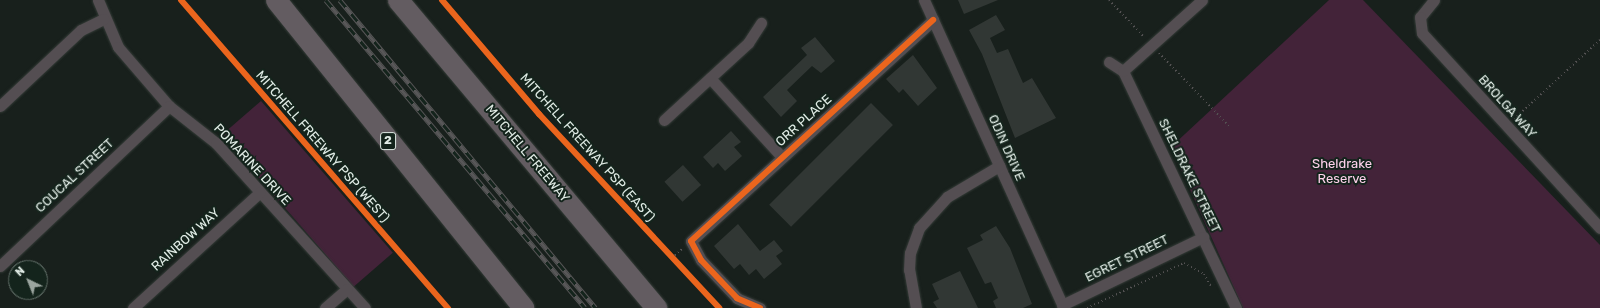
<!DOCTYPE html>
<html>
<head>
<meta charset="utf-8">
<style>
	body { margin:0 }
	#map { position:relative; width:1600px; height:308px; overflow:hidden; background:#18201c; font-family:Rubik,sans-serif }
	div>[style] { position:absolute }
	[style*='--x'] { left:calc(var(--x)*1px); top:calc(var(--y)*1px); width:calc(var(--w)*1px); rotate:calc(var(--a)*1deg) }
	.green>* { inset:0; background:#432339; transform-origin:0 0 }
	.building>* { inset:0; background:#313734; transform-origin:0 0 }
	.path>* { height:2px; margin-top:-1px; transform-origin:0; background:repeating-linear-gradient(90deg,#545253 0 1px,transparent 0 4px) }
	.roads { filter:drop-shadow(0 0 1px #353c38) drop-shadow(0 0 1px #353c38) }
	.street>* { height:11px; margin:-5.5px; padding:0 5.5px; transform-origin:5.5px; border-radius:5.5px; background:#544e52 }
	.highway>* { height:21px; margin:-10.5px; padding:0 10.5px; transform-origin:10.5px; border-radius:10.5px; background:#635c61 }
	.rail>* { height:4.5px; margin-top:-2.25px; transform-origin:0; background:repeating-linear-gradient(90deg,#14241c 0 9px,#585758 0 18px); box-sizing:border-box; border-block:1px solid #585758 }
	.cycleway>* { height:6px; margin:-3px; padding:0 3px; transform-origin:3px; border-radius:3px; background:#eb651d }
	span { translate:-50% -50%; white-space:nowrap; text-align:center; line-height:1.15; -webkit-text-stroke:4px #14241c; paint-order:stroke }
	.shield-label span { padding:1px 3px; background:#14241c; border:1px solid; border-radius:3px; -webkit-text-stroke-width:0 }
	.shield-label { font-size:12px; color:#e1ece6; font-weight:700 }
	.street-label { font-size:13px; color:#e1ece6 }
	.park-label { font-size:13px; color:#fed1eb }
	.north { position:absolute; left:8px; top:260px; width:40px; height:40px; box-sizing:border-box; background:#14241c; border:1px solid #66746d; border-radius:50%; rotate:317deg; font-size:11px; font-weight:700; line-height:16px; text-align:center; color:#e1ece6 }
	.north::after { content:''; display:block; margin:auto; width:14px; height:18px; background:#9ba59f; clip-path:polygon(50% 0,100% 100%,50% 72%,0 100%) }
</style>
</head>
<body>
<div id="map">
	<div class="green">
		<div style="clip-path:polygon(1329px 0,1363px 0,1600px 245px,1600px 308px,1243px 308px,1171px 147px)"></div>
		<div style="left:261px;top:101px;width:201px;height:52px;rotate:49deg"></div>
	</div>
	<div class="building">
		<div style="clip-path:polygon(958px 0,998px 0,964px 14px)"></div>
		<div style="clip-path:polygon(996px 15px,1005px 30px,990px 38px,997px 53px,1008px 49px,1023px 83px,1032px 78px,1056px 118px,1015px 138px,982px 54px,969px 30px)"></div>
		<div style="clip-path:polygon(815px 37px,835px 61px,821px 73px,812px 66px,787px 90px,797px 101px,781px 117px,763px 97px,807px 55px,801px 48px)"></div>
		<div style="clip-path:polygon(913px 55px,937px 88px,918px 106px,903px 89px,899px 93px,886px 79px)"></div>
		<div style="left:871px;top:103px;width:31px;height:144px;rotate:45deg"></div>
		<div style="clip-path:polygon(731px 131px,741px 142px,734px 147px,742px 156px,725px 171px,718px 163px,713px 168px,703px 157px)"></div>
		<div style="left:683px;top:165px;width:27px;height:25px;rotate:48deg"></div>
		<div style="clip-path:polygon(738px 224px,760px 251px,774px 240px,783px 251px,776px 256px,782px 264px,764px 279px,756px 269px,749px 275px,740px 264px,734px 269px,714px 246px)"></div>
		<div style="clip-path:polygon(996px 226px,1010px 248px,1032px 304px,1023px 308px,996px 308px,993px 301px,998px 298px,991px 282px,985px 284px,967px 248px,983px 240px,980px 235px)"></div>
		<div style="clip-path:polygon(960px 271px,978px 308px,937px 308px,933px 302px,939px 299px,932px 284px)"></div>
	</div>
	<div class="path">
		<div style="--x:1109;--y:0;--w:51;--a:46.6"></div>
		<div style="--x:1159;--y:53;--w:103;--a:46.2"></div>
		<div style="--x:1514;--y:119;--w:117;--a:-42.6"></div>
		<div style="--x:672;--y:258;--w:15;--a:-42"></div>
		<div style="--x:1087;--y:308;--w:107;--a:-24.9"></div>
		<div style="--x:1184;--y:263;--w:23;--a:29"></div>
		<div style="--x:1204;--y:274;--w:13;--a:61"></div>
		<div style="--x:1210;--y:285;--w:4;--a:-14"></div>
	</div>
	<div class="roads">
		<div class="street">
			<div style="--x:98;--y:0;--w:51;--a:66.9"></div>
			<div style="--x:118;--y:47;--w:78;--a:49.2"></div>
			<div style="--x:169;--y:106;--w:60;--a:38.2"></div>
			<div style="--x:216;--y:143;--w:222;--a:47.9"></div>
			<div style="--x:924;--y:0;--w:338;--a:65.6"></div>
			<div style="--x:1434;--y:0;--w:22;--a:129"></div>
			<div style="--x:1420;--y:17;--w:16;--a:83"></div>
			<div style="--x:1422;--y:33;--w:264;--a:47.6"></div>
			<div style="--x:1109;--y:62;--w:17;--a:33"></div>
			<div style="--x:1123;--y:71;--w:263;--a:64.5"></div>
			<div style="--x:1123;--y:71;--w:106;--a:-41.9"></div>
			<div style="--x:710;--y:78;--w:105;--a:47.7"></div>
			<div style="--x:0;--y:106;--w:111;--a:-43.2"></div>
			<div style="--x:81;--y:30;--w:25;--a:-26"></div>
			<div style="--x:664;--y:120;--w:114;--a:-42.5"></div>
			<div style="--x:748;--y:43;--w:24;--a:-57"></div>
			<div style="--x:0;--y:266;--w:233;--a:-43.4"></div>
			<div style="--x:1062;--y:305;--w:157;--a:-25.7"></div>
			<div style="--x:133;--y:308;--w:171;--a:-42.4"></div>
			<div style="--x:325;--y:308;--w:29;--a:-41"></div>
			<div style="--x:760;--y:308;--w:25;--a:-157"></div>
			<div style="--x:737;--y:298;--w:52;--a:-133.5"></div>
			<div style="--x:701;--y:260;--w:21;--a:-118"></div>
			<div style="--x:691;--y:241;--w:328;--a:-42.4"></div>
			<div style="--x:916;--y:308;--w:39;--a:-100"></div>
			<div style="--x:909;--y:270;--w:17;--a:-87"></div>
			<div style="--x:910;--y:253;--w:27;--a:-70"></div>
			<div style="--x:919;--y:228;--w:42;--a:-47.9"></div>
			<div style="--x:947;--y:197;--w:61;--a:-30.8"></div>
		</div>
		<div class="highway">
			<div style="--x:276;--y:0;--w:395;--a:51.2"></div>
			<div style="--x:398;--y:0;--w:402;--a:50"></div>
		</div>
	</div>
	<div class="rail">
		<div style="--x:326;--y:0;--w:402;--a:49.9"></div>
		<div style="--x:340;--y:0;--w:400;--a:50.3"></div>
	</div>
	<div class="cycleway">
		<div style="--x:181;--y:0;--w:408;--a:49.1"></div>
		<div style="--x:442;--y:0;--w:150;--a:49.6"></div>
		<div style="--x:539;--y:114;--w:265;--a:47.1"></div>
		<div style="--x:760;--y:308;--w:25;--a:-157"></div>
		<div style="--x:737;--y:298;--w:52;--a:-133.5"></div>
		<div style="--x:701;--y:260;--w:21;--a:-118"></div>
		<div style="--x:691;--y:241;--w:328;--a:-42.4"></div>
	</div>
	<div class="shield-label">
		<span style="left:388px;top:141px">2</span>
	</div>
	<div class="street-label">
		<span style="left:1507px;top:107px;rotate:48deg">BROLGA WAY</span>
		<span style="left:804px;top:121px;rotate:-42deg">ORR PLACE</span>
		<span style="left:322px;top:147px;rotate:49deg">MITCHELL FREEWAY PSP (WEST)</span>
		<span style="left:587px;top:148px;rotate:48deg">MITCHELL FREEWAY PSP (EAST)</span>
		<span style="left:1006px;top:148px;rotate:66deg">ODIN DRIVE</span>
		<span style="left:527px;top:154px;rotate:50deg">MITCHELL FREEWAY</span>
		<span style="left:252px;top:165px;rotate:47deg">POMARINE DRIVE</span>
		<span style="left:75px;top:176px;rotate:-43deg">COUCAL STREET</span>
		<span style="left:1189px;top:176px;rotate:64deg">SHELDRAKE STREET</span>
		<span style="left:186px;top:240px;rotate:-42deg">RAINBOW WAY</span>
		<span style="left:1127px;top:259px;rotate:-26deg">EGRET STREET</span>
	</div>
	<div class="park-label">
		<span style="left:1342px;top:172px">Sheldrake<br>Reserve</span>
	</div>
	<div class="north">N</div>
</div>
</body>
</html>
